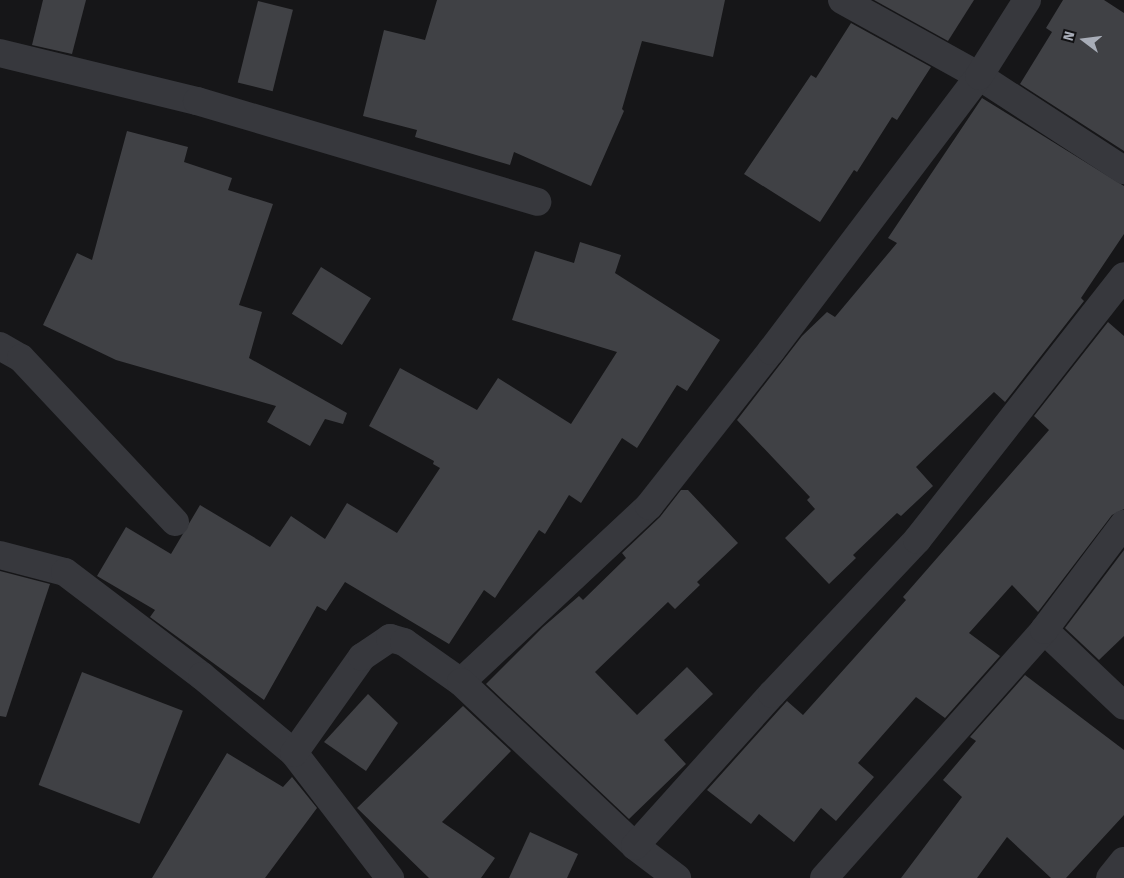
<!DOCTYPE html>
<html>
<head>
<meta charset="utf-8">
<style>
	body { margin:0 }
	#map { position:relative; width:1124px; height:878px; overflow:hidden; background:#161618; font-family:"Fira Sans",sans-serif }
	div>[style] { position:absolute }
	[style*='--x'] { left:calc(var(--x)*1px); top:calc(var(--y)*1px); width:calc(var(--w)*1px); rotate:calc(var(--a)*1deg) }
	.building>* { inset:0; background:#404145; transform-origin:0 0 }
	.street>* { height:28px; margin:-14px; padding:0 14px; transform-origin:14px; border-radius:14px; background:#37383d }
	span { translate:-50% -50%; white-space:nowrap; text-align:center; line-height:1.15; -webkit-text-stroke:4px #111113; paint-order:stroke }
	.north { position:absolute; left:1059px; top:15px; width:50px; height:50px; -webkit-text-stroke:4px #111113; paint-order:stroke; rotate:285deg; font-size:14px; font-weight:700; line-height:20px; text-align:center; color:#a8adb8 }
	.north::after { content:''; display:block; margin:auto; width:18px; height:22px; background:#a8adb8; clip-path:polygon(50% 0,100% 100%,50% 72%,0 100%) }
</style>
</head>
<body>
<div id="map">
	<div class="building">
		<div style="clip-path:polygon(43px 0,86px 0,72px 54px,32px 45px)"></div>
		<div style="clip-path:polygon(437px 0,725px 0,713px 57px,642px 41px,622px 109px,624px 111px,591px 186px,514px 152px,510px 165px,415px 137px,417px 130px,363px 116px,384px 30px,425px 40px)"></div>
		<div style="clip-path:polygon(874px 0,974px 0,948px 41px)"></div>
		<div style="clip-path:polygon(1063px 0,1104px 0,1124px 13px,1124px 151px,1020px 84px,1052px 32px,1046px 28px)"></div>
		<div style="left:258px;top:1px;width:36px;height:84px;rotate:14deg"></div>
		<div style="clip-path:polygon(851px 23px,931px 67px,897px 120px,892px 117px,857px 172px,854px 170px,820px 222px,744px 174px,811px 75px,816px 78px)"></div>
		<div style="clip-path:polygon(982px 98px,1124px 186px,1124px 234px,1081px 298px,1084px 301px,1005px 402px,994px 392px,916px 467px,933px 486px,901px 516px,897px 513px,853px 555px,856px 558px,829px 584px,785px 538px,815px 509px,807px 500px,810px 497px,737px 420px,802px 336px,827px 312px,835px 317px,897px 243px,888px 238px)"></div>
		<div style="clip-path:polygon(127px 131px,188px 147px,184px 162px,232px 178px,228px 190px,273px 204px,239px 305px,262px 312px,249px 358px,347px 413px,343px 424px,325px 419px,310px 446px,267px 422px,276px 406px,116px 360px,43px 325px,77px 253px,92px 260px)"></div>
		<div style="clip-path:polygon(580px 242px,621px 255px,615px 273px,720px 340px,687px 391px,677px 385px,637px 448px,622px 438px,581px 503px,569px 495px,545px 534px,539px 530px,495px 598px,484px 590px,449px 644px,345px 582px,326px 611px,317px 606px,264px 700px,150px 617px,155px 610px,97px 576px,126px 527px,171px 554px,200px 505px,270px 547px,291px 516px,325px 539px,347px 503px,397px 533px,440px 468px,433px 464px,434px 461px,369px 426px,400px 368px,477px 410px,498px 378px,571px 424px,617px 352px,512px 320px,535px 251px,574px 263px)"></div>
		<div style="left:321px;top:267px;width:59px;height:55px;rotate:32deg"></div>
		<div style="clip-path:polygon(1108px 322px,1124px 336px,1124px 509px,1112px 515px,1038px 612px,1012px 585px,969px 633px,1000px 656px,945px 718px,916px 697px,858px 763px,874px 777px,836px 821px,821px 808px,794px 842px,759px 814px,751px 824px,707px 790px,787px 701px,803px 715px,906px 600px,903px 597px,1049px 430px,1034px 416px)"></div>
		<div style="clip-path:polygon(681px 490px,688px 490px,738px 543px,697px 582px,700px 585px,675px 609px,668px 602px,595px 672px,637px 715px,687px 667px,713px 694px,664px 740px,686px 764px,629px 819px,486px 684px,543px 627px,579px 596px,583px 600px,626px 558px,622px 553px,660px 517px)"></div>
		<div style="clip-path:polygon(1124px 550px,1124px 636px,1099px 660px,1065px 628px)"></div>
		<div style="clip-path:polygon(0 571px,50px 584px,6px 717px,0 716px)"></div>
		<div style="left:82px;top:672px;width:108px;height:121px;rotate:21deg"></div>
		<div style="clip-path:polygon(1025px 675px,1124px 750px,1124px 815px,1066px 878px,1051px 878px,1007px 837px,977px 878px,901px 878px,962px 797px,943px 780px,976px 741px,970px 737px)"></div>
		<div style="clip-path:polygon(368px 694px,398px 723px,366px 771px,324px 742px)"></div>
		<div style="clip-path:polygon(463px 706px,511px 751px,442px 822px,495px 858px,481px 878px,429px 878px,357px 808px)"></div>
		<div style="clip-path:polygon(227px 753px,283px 787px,292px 777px,317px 808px,265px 878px,152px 878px)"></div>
		<div style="clip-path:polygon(530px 832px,578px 854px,567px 878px,509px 878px)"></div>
	</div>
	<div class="street">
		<div style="--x:842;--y:0;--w:157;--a:29"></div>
		<div style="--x:979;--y:76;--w:173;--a:33"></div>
		<div style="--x:0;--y:53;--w:203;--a:13.7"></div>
		<div style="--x:197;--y:101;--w:355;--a:16.5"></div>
		<div style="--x:0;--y:346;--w:24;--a:30"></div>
		<div style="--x:21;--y:358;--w:225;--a:46.8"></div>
		<div style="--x:0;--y:555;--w:67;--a:14.7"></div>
		<div style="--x:65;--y:572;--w:172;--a:37.2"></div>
		<div style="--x:202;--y:676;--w:120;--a:39.9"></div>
		<div style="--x:294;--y:753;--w:158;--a:52.5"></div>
		<div style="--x:1044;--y:630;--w:110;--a:43.5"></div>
		<div style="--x:461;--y:682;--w:258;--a:-43.1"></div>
		<div style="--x:649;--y:506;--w:197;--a:-51.8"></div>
		<div style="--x:771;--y:351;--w:345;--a:-52.9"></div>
		<div style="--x:979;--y:76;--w:90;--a:-57.7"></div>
		<div style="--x:294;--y:753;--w:118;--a:-54.7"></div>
		<div style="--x:362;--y:657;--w:34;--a:-34"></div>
		<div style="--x:390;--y:638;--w:15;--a:16"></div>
		<div style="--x:404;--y:642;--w:70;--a:35.1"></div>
		<div style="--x:461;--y:682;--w:239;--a:43.3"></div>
		<div style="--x:635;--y:846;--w:53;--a:37.3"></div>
		<div style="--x:635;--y:846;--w:205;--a:-48"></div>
		<div style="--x:772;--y:694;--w:212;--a:-46.7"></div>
		<div style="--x:917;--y:540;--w:335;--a:-51.9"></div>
		<div style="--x:824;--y:878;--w:332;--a:-48.4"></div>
		<div style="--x:1044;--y:630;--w:133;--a:-53"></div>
		<div style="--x:1110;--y:878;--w:22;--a:-51"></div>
	</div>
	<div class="north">N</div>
</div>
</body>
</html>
